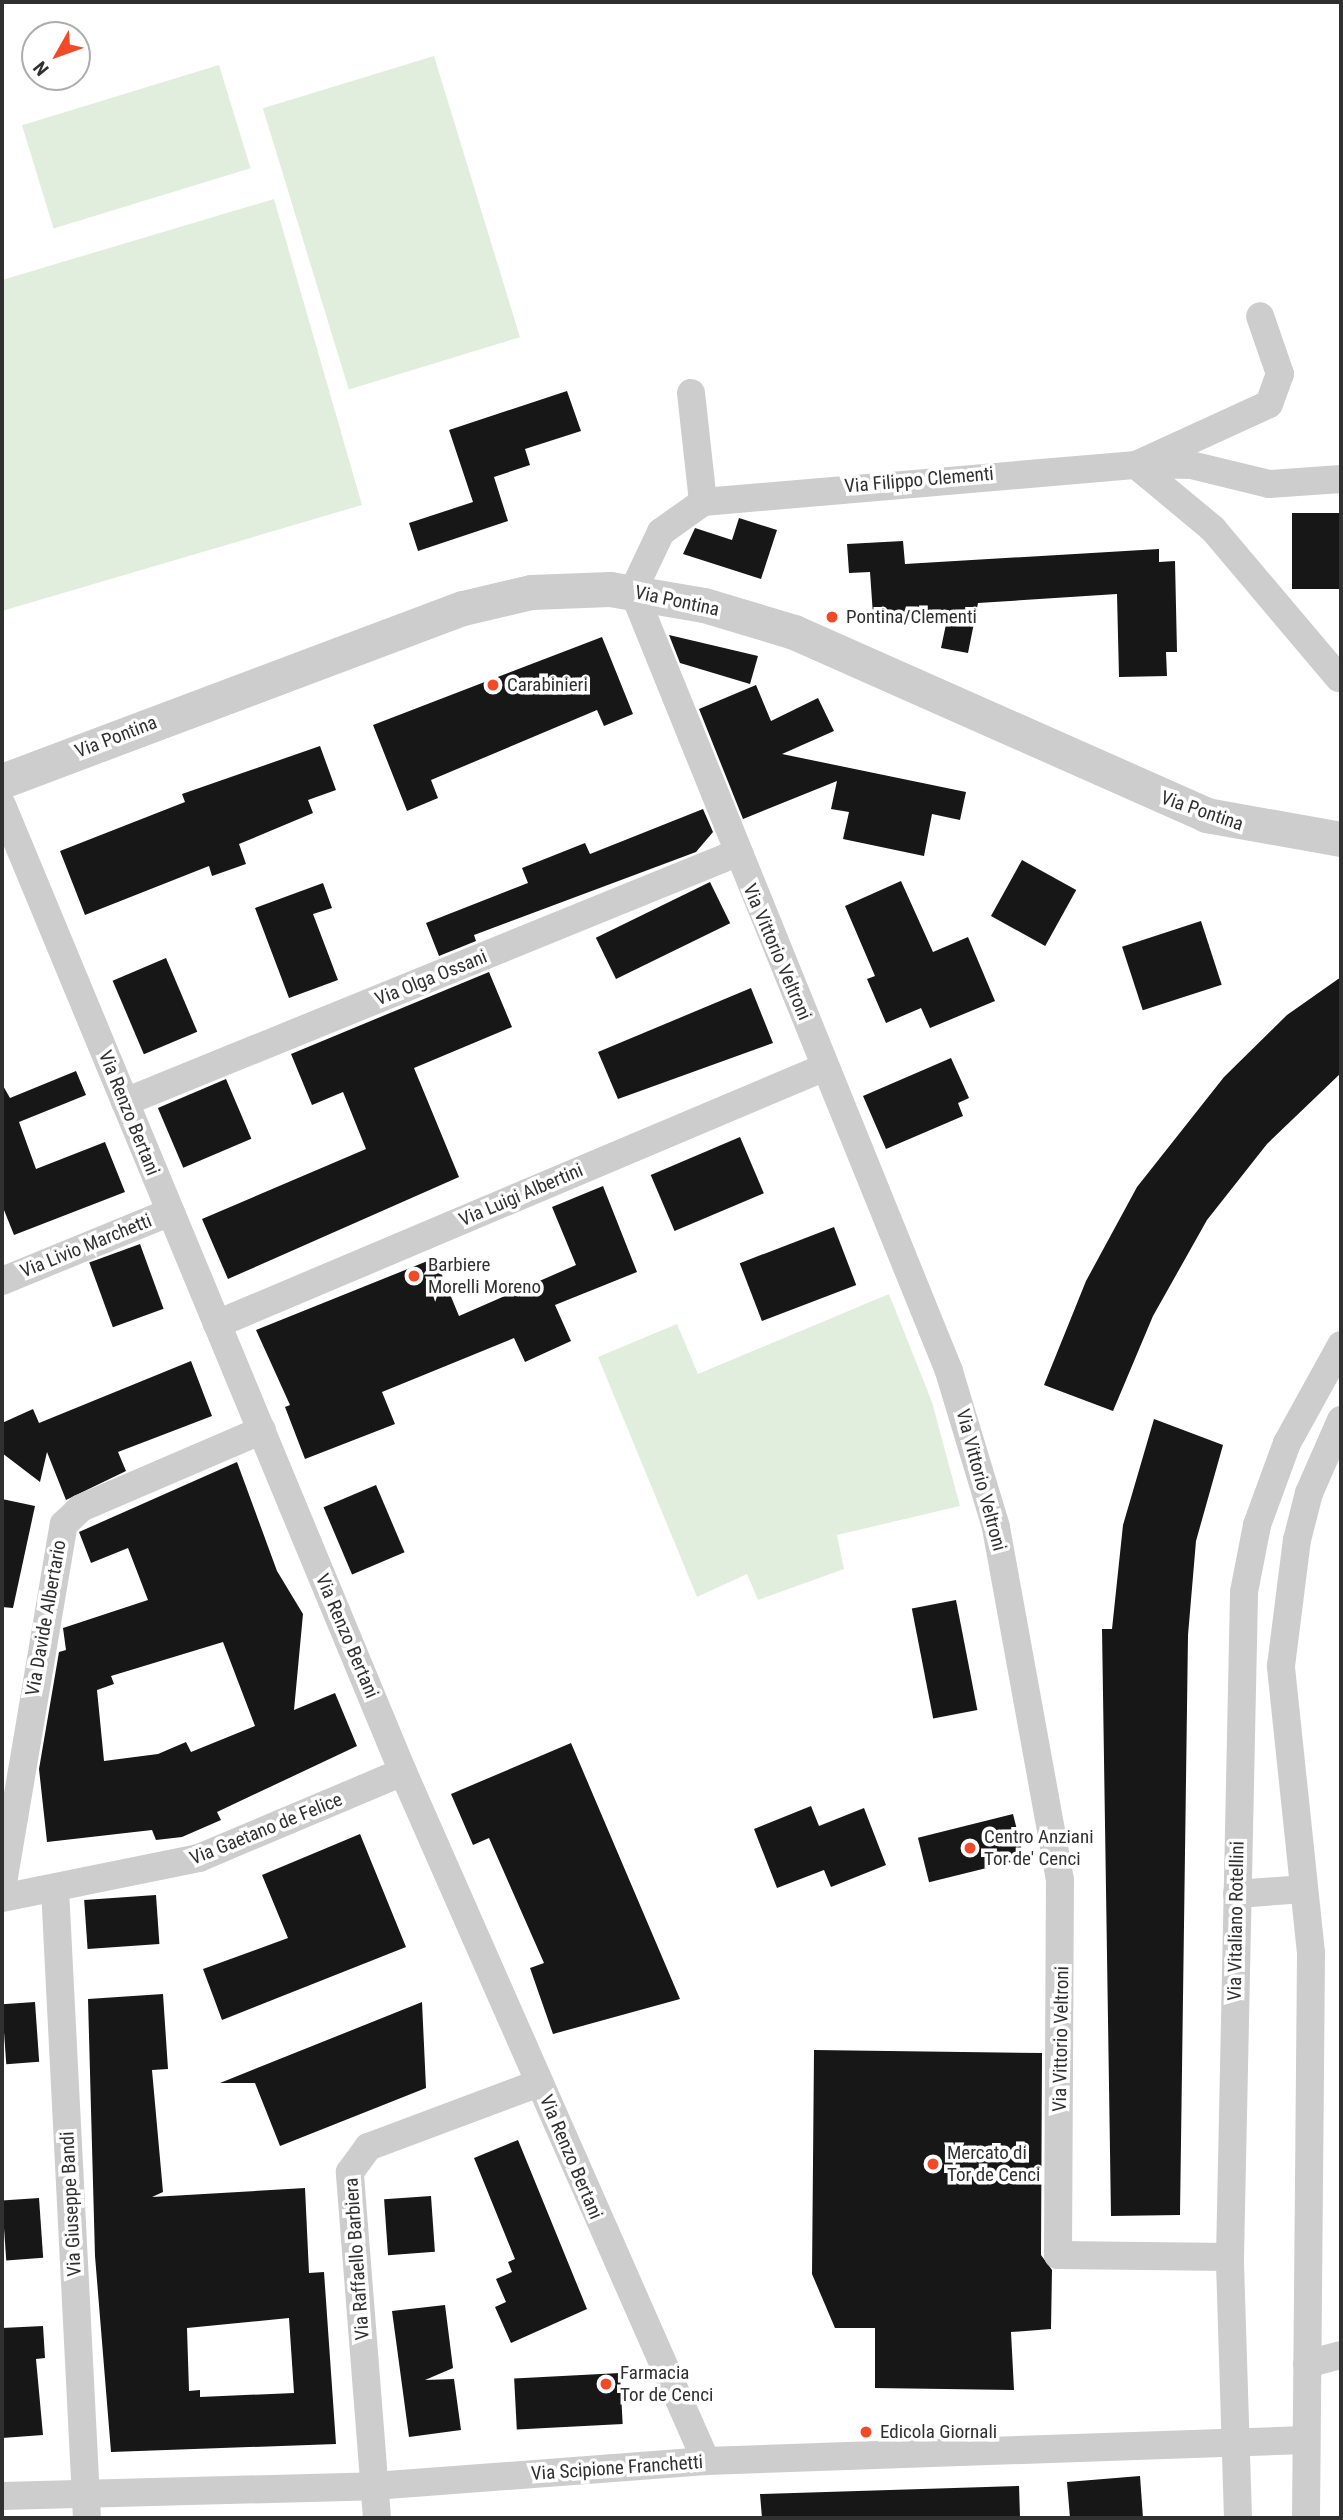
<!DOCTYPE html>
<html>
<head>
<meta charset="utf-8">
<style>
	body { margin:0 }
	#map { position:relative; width:1343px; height:2520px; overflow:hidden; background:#fff; font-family:"Roboto Condensed",sans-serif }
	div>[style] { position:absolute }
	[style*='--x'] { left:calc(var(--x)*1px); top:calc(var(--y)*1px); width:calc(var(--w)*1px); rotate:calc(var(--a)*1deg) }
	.green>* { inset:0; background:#e2eedd; transform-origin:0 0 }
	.building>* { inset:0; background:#171717; transform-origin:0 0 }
	.minor>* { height:28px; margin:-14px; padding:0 14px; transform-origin:14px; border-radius:14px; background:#cdcdcd }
	.tertiary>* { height:35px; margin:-17.5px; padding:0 17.5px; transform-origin:17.5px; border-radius:17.5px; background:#cdcdcd }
	.dots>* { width:19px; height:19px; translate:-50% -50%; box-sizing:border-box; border:4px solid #fff; border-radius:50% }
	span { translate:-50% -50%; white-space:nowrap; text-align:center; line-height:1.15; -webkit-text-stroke:7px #fff; paint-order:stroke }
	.street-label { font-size:19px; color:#303030 }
	.poi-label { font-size:19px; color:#303030 }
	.left { translate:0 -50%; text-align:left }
	.frame { position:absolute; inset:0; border:4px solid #303030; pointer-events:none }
	.north { position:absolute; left:21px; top:21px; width:70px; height:70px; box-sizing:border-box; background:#fff; border:2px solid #acacac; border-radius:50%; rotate:230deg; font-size:19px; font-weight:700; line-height:28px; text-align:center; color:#303030 }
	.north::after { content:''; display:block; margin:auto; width:24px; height:32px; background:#f24926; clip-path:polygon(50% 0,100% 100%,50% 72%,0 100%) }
</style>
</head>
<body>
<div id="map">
	<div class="green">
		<div style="left:434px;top:56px;width:294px;height:179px;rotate:73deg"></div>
		<div style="left:219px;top:65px;width:108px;height:206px;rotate:73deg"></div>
		<div style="clip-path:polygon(274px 199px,362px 505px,2px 611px,2px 280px)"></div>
		<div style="clip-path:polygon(889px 1294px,932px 1402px,960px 1506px,837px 1535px,844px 1569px,758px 1600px,747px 1574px,697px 1597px,598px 1357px,677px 1324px,698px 1374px)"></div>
	</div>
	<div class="building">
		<div style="clip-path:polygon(567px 391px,581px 431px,525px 449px,530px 465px,494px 477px,508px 521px,418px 551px,409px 523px,473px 502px,449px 430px)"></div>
		<div style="left:1341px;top:513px;width:76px;height:49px;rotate:90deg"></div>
		<div style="clip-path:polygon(739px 518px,777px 530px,761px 579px,683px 554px,695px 528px,732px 540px)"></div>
		<div style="clip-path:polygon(903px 541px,905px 564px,1159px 549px,1159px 562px,1175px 561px,1177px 652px,1166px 652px,1167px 676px,1119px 677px,1117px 594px,978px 603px,968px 653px,941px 648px,949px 610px,873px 615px,870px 572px,849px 573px,847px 544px)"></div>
		<div style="clip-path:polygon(669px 635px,758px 656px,750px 684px,680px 663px)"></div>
		<div style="clip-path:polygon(602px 637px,633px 714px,604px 726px,597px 710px,431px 780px,438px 798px,407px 811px,373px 725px)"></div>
		<div style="clip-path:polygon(756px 685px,771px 721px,818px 698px,834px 731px,782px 754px,966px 792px,960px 820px,932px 814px,924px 856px,843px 839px,849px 812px,831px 809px,837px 781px,743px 819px,699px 709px)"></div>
		<div style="clip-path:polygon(320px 746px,336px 790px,308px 800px,313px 813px,239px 844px,246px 864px,212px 876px,209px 866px,85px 915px,60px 851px,185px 802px,182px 794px)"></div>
		<div style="clip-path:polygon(703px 809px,713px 832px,696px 852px,474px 935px,476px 941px,439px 956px,426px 923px,528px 883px,522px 868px,585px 843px,590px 854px)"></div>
		<div style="left:1022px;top:860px;width:62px;height:64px;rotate:29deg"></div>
		<div style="clip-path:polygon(901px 881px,933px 952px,968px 937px,995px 1001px,930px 1028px,921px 1008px,886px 1023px,867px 979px,875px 976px,845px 906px)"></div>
		<div style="left:710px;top:882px;width:46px;height:127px;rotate:64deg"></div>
		<div style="clip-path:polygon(323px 883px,332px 908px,313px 914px,338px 980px,289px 998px,255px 908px)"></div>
		<div style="left:1201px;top:921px;width:67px;height:83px;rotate:72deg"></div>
		<div style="left:166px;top:958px;width:80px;height:58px;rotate:67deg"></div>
		<div style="clip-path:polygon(489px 972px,512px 1027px,414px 1068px,459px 1177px,228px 1279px,202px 1219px,366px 1149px,343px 1092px,312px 1105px,291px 1054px)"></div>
		<div style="clip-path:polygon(1341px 977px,1341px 1073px,1267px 1144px,1207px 1220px,1153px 1316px,1113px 1411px,1044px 1385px,1086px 1281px,1137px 1187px,1224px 1077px,1287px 1015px)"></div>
		<div style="clip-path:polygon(751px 988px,773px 1043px,618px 1099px,598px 1052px)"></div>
		<div style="clip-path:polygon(951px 1058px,969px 1098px,958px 1103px,963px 1116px,886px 1149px,863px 1096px)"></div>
		<div style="clip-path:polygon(76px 1071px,86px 1095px,19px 1122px,36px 1169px,105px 1142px,125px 1192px,14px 1235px,2px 1205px,2px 1084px,10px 1098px)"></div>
		<div style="left:226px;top:1079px;width:65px;height:74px;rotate:67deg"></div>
		<div style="left:740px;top:1137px;width:61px;height:97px;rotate:67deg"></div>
		<div style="clip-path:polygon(603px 1186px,637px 1272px,555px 1305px,571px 1341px,525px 1362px,514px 1338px,382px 1392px,395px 1424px,305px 1459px,285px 1407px,290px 1405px,256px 1330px,435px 1258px,459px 1316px,576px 1265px,552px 1207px)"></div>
		<div style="left:834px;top:1227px;width:62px;height:101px;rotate:69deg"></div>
		<div style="left:140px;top:1244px;width:69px;height:54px;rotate:70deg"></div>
		<div style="clip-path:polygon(191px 1361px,212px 1416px,118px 1452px,126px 1471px,66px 1500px,47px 1452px,40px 1482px,2px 1453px,2px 1423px,33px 1409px,39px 1423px)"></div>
		<div style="clip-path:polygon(1154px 1419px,1223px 1445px,1196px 1541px,1188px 1635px,1180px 2215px,1111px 2216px,1102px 1629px,1112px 1629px,1123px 1525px)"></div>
		<div style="clip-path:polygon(evenodd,237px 1462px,277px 1571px,303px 1614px,294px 1710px,335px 1693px,357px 1746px,217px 1812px,221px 1820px,182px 1837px,156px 1840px,152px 1830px,47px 1842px,39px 1769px,59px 1652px,66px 1650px,63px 1628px,148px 1600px,128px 1548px,91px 1563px,79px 1532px,237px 1462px,223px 1642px,255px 1726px,191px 1752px,186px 1742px,158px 1754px,104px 1761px,97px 1690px,114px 1684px,111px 1676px,223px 1642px)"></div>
		<div style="left:376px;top:1485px;width:73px;height:57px;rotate:67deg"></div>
		<div style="clip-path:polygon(2px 1499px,35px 1506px,13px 1608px,2px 1607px)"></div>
		<div style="left:956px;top:1600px;width:112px;height:45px;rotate:79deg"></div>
		<div style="clip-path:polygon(571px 1743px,680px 1999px,553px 2034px,530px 1968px,544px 1963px,489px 1838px,473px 1845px,451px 1794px)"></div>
		<div style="clip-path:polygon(811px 1806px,819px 1826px,864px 1808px,886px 1865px,831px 1887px,824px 1870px,777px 1888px,754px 1829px)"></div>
		<div style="left:1013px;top:1814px;width:46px;height:98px;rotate:76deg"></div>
		<div style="clip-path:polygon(360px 1834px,406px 1947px,222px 2020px,203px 1969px,288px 1938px,262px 1875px)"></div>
		<div style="left:156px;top:1895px;width:49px;height:72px;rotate:86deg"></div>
		<div style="clip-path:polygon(evenodd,163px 1994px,168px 2069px,152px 2070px,163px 2192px,152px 2197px,305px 2188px,309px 2273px,324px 2272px,336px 2444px,111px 2452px,95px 2256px,88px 1999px,163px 1994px,289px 2318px,294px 2393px,200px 2397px,200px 2390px,189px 2391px,187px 2328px,289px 2318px)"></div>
		<div style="left:35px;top:2002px;width:60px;height:33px;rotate:86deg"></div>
		<div style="clip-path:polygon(422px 2002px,426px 2088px,280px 2146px,255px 2083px,220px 2083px)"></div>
		<div style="clip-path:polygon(814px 2050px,1042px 2053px,1041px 2255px,1052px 2270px,1051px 2329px,1011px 2332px,1014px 2390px,875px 2388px,875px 2328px,835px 2328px,812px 2274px)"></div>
		<div style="clip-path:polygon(518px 2140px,587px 2309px,511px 2343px,495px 2307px,506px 2302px,496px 2279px,512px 2272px,508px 2262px,515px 2259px,474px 2158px)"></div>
		<div style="left:431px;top:2196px;width:56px;height:47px;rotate:86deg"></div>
		<div style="left:39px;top:2198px;width:60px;height:37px;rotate:86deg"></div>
		<div style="clip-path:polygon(445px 2305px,453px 2368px,425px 2380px,454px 2379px,461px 2430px,409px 2437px,392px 2311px)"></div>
		<div style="clip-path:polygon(43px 2326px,45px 2358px,36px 2359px,43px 2435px,2px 2438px,2px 2328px)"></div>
		<div style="left:620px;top:2373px;width:51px;height:106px;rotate:87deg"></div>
		<div style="clip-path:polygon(1140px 2476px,1143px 2518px,1070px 2518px,1067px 2482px)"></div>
		<div style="clip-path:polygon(1019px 2486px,1020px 2518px,762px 2518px,760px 2494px)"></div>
	</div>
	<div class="minor">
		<div style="--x:691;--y:393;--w:110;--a:83.7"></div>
		<div style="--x:1145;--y:464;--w:46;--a:1.2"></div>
		<div style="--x:1191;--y:465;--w:80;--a:13.7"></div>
		<div style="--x:1269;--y:484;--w:72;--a:-4"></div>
		<div style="--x:1136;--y:465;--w:146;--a:-24.6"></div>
		<div style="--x:1269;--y:404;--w:32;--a:-70"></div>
		<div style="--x:1280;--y:374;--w:61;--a:-109"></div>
		<div style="--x:2;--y:805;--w:1047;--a:67.48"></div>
		<div style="--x:403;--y:1772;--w:753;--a:66.26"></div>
		<div style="--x:125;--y:1102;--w:661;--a:-22.14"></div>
		<div style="--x:2;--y:1281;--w:182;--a:-22.3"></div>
		<div style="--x:217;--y:1324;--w:660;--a:-22.91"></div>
		<div style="--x:2;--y:1889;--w:370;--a:-80.4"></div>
		<div style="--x:64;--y:1524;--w:23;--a:-43"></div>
		<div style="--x:81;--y:1508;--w:197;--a:-23.3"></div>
		<div style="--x:55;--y:1889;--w:630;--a:87.09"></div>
		<div style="--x:1237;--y:1894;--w:67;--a:-4.3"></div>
		<div style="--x:2;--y:1898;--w:201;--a:-11.5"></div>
		<div style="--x:199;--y:1858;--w:221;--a:-22.9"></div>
		<div style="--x:1230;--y:2257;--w:172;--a:-179.3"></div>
		<div style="--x:1058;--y:2255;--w:375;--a:-89.7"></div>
		<div style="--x:1060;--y:1880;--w:359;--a:-100.3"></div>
		<div style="--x:996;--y:1527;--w:163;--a:-106.8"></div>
		<div style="--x:949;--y:1371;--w:842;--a:-112.05"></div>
		<div style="--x:633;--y:591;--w:65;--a:-64.6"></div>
		<div style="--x:661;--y:532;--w:52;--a:-35.5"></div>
		<div style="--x:703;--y:502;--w:435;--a:-4.9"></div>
		<div style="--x:1136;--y:465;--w:100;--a:39.7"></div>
		<div style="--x:1213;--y:529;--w:195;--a:49.8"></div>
		<div style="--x:1307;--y:2364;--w:35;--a:-15"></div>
		<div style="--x:2;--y:2496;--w:372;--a:-1.5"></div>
		<div style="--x:374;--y:2486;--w:333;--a:-4.3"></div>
		<div style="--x:706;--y:2461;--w:599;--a:-2.01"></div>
		<div style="--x:377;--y:2518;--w:347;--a:-94.5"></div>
		<div style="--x:350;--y:2172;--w:31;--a:-54"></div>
		<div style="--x:368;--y:2147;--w:183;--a:-20.5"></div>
		<div style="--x:1238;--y:2518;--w:261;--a:-91.8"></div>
		<div style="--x:1230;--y:2257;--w:665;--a:-88.79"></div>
		<div style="--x:1244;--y:1592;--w:68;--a:-79"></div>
		<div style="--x:1257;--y:1525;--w:87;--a:-69.9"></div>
		<div style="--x:1287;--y:1443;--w:112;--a:-61.1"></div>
		<div style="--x:1306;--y:2518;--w:565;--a:-89.49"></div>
		<div style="--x:1311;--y:1953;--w:289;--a:-96"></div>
		<div style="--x:1281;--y:1666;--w:127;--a:-82.8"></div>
		<div style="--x:1297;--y:1540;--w:49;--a:-75.7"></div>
		<div style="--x:1309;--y:1493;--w:80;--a:-66.3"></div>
	</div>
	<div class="tertiary">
		<div style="--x:2;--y:781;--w:492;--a:-20.6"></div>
		<div style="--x:463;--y:608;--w:70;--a:-13.2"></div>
		<div style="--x:531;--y:592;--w:79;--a:-2.2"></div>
		<div style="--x:610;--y:589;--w:95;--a:9.7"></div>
		<div style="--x:704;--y:605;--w:94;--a:16.7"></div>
		<div style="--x:794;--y:632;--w:451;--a:23.9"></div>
		<div style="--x:1206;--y:815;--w:137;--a:10.1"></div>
	</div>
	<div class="dots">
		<div style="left:832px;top:617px;background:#f24926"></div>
		<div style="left:493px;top:685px;background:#f24926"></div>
		<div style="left:414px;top:1276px;background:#f24926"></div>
		<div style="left:970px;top:1848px;background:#f24926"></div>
		<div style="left:933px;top:2164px;background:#f24926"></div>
		<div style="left:606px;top:2384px;background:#f24926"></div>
		<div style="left:866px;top:2432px;background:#f24926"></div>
	</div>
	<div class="street-label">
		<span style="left:919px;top:480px;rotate:-5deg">Via Filippo Clementi</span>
		<span style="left:677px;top:601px;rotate:12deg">Via Pontina</span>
		<span style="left:116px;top:737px;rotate:-21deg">Via Pontina</span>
		<span style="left:1202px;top:811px;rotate:19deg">Via Pontina</span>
		<span style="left:777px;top:952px;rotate:67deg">Via Vittorio Veltroni</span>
		<span style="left:431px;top:978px;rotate:-22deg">Via Olga Ossani</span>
		<span style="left:129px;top:1113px;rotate:68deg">Via Renzo Bertani</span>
		<span style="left:521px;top:1195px;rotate:-23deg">Via Luigi Albertini</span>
		<span style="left:86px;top:1246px;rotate:-22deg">Via Livio Marchetti</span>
		<span style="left:981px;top:1480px;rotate:75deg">Via Vittorio Veltroni</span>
		<span style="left:46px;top:1618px;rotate:-80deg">Via Davide Albertario</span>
		<span style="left:347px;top:1636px;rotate:67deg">Via Renzo Bertani</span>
		<span style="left:266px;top:1829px;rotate:-22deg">Via Gaetano de Felice</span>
		<span style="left:1236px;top:1921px;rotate:-89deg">Via Vitaliano Rotellini</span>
		<span style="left:1061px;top:2039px;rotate:-89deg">Via Vittorio Veltroni</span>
		<span style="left:571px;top:2157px;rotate:67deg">Via Renzo Bertani</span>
		<span style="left:71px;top:2204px;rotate:-93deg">Via Giuseppe Bandi</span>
		<span style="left:357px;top:2259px;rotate:-94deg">Via Raffaello Barbiera</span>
		<span style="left:617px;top:2468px;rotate:-4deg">Via Scipione Franchetti</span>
	</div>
	<div class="poi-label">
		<span class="left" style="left:846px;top:617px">Pontina/Clementi</span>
		<span class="left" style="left:507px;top:685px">Carabinieri</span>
		<span class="left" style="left:428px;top:1276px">Barbiere<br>Morelli Moreno</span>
		<span class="left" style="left:984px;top:1848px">Centro Anziani<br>Tor de' Cenci</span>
		<span class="left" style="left:947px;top:2164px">Mercato di<br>Tor de Cenci</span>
		<span class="left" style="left:620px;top:2384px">Farmacia<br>Tor de Cenci</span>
		<span class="left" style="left:880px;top:2432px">Edicola Giornali</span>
	</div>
	<div class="frame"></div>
	<div class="north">N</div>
</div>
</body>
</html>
